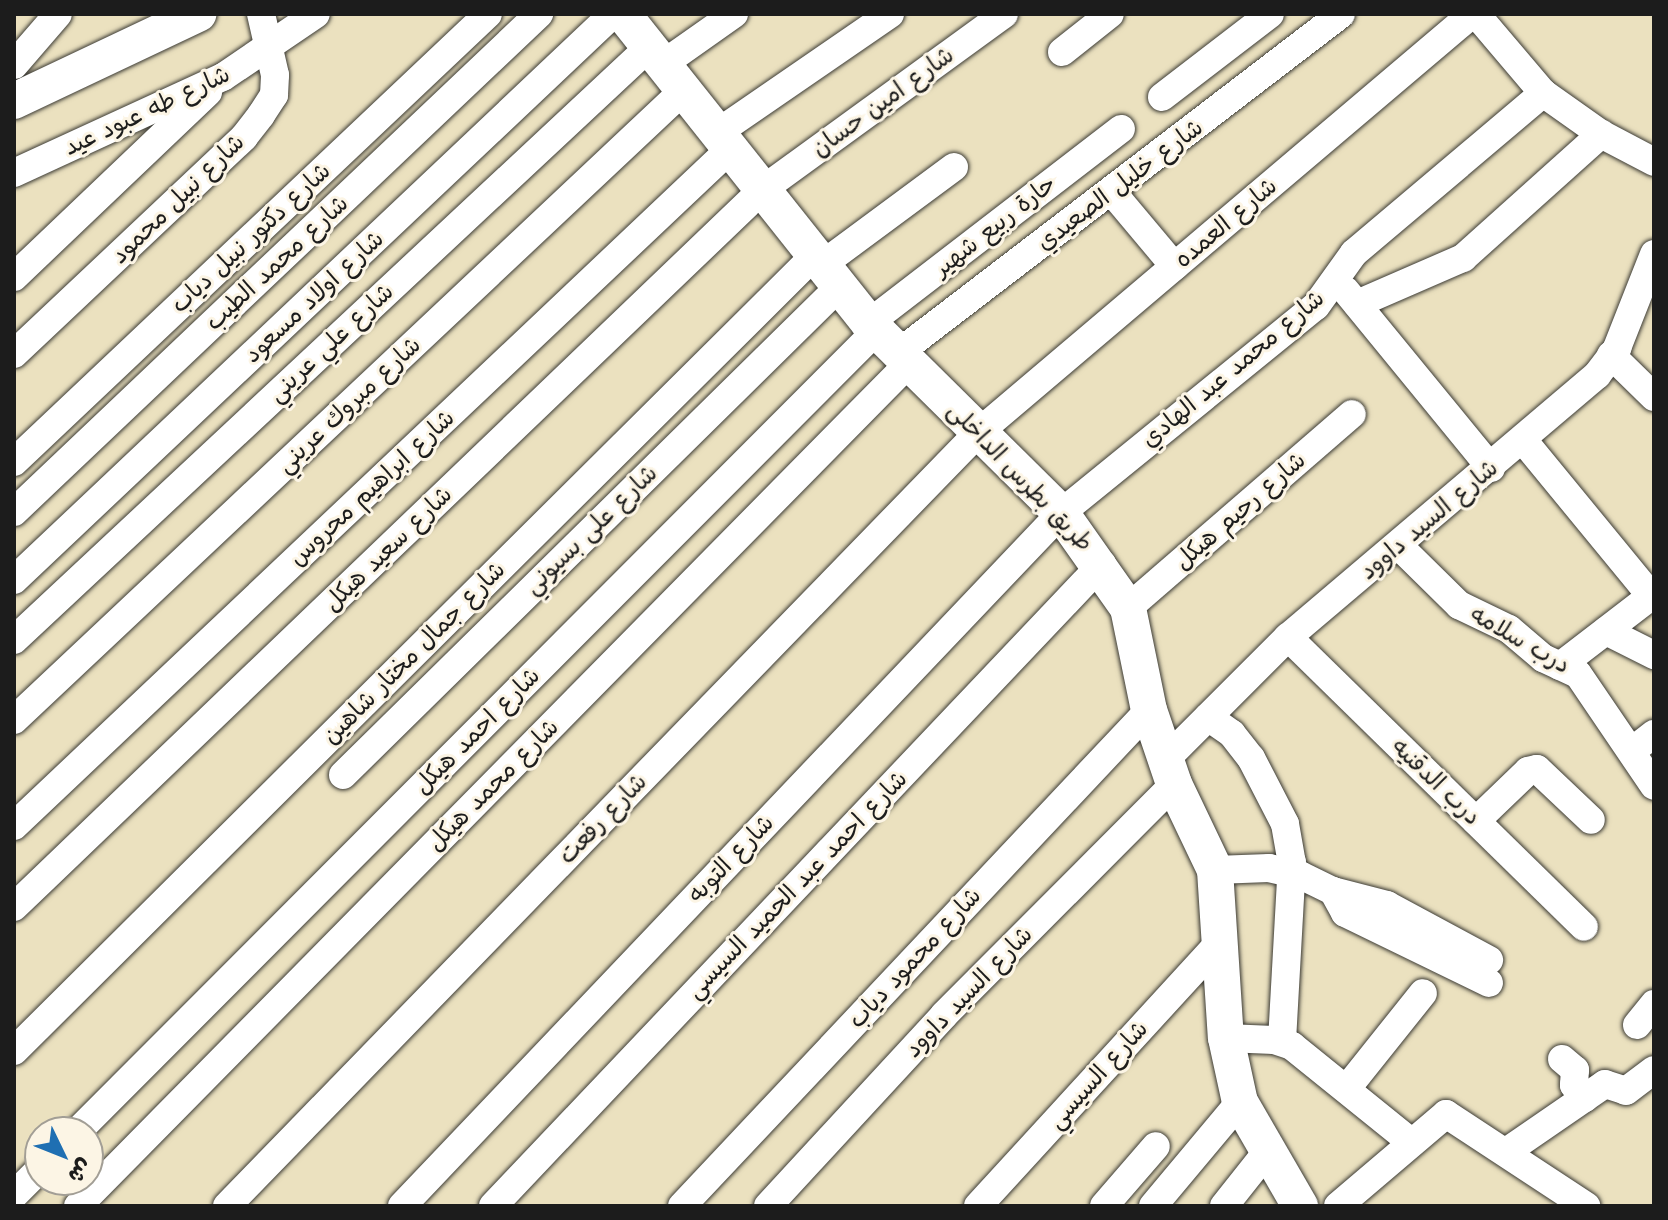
<!DOCTYPE html>
<html>
<head>
<meta charset="utf-8">
<style>
	body { margin:0 }
	#map { position:relative; width:1668px; height:1220px; overflow:hidden; background:#ebe1bf; font-family:"Shantell Sans","Playpen Sans Arabic",sans-serif }
	div>[style] { position:absolute }
	[style*='--x'] { left:calc(var(--x)*1px); top:calc(var(--y)*1px); width:calc(var(--w)*1px); rotate:calc(var(--a)*1deg) }
	.roads { filter:drop-shadow(0 0 2px #3b3a34) drop-shadow(0 0 2px #3b3a34) }
	.minor>* { height:28px; margin:-14px; padding:0 14px; transform-origin:14px; border-radius:14px; background:#fff }
	.tertiary>* { height:36px; margin:-18px; padding:0 18px; transform-origin:18px; border-radius:18px; background:#fff }
	span { translate:-50% -50%; white-space:nowrap; text-align:center; line-height:1.15; -webkit-text-stroke:6px #fcf5e5; paint-order:stroke }
	.street-label { font-size:24px; color:#1c1c1c }
	.frame { position:absolute; inset:0; border:16px solid #1c1c1c; pointer-events:none }
	.north { position:absolute; left:24px; top:1116px; width:80px; height:80px; box-sizing:border-box; background:#fcf5e5; border:2px solid #a29e95; border-radius:50%; rotate:133deg; font-size:22px; font-weight:700; line-height:32px; text-align:center; color:#1c1c1c }
	.north::after { content:''; display:block; margin:auto; width:28px; height:36px; background:#1f6fb2; clip-path:polygon(50% 0,100% 100%,50% 72%,0 100%) }
</style>
</head>
<body>
<div id="map">
	<div class="roads">
		<div class="minor">
			<div style="--x:1476;--y:14;--w:104;--a:49.7"></div>
			<div style="--x:1543;--y:93;--w:71;--a:35.3"></div>
			<div style="--x:1601;--y:134;--w:60;--a:27.8"></div>
			<div style="--x:1062;--y:52;--w:61;--a:-38.4"></div>
			<div style="--x:663;--y:64;--w:87;--a:-35.2"></div>
			<div style="--x:14;--y:65;--w:67;--a:-49.2"></div>
			<div style="--x:1162;--y:97;--w:136;--a:-37.5"></div>
			<div style="--x:717;--y:133;--w:210;--a:-34.5"></div>
			<div style="--x:14;--y:173;--w:230;--a:-24.7"></div>
			<div style="--x:223;--y:77;--w:112;--a:-34.1"></div>
			<div style="--x:1112;--y:192;--w:97;--a:50"></div>
			<div style="--x:823;--y:264;--w:163;--a:-36.5"></div>
			<div style="--x:14;--y:277;--w:268;--a:-43.6"></div>
			<div style="--x:1346;--y:291;--w:229;--a:50.7"></div>
			<div style="--x:1357;--y:304;--w:116;--a:-23.5"></div>
			<div style="--x:1463;--y:258;--w:186;--a:-41.9"></div>
			<div style="--x:869;--y:323;--w:318;--a:-37.6"></div>
			<div style="--x:14;--y:354;--w:316;--a:-43.3"></div>
			<div style="--x:244;--y:137;--w:28;--a:-52"></div>
			<div style="--x:261;--y:115;--w:24;--a:-57"></div>
			<div style="--x:274;--y:95;--w:20;--a:-87"></div>
			<div style="--x:275;--y:75;--w:63;--a:-102.9"></div>
			<div style="--x:897;--y:354;--w:559;--a:-37.44"></div>
			<div style="--x:1611;--y:355;--w:60;--a:44.3"></div>
			<div style="--x:1523;--y:440;--w:202;--a:50.6"></div>
			<div style="--x:14;--y:462;--w:652;--a:-43.38"></div>
			<div style="--x:14;--y:512;--w:724;--a:-43.49"></div>
			<div style="--x:1400;--y:547;--w:83;--a:44.5"></div>
			<div style="--x:1459;--y:605;--w:55;--a:25.6"></div>
			<div style="--x:1509;--y:629;--w:45;--a:40.5"></div>
			<div style="--x:1543;--y:658;--w:38;--a:25"></div>
			<div style="--x:1578;--y:674;--w:135;--a:55.8"></div>
			<div style="--x:14;--y:580;--w:824;--a:-43.38"></div>
			<div style="--x:1128;--y:608;--w:296;--a:-40.9"></div>
			<div style="--x:1606;--y:631;--w:54;--a:26.6"></div>
			<div style="--x:1288;--y:637;--w:414;--a:44.4"></div>
			<div style="--x:14;--y:640;--w:869;--a:-43.04"></div>
			<div style="--x:1560;--y:666;--w:118;--a:-37.5"></div>
			<div style="--x:1208;--y:717;--w:29;--a:35"></div>
			<div style="--x:1232;--y:734;--w:31;--a:52"></div>
			<div style="--x:1251;--y:758;--w:74;--a:62.7"></div>
			<div style="--x:1285;--y:824;--w:39;--a:80"></div>
			<div style="--x:1292;--y:862;--w:180;--a:93.2"></div>
			<div style="--x:14;--y:720;--w:920;--a:-43.24"></div>
			<div style="--x:1632;--y:751;--w:28;--a:-38"></div>
			<div style="--x:1166;--y:759;--w:173;--a:-45"></div>
			<div style="--x:1288;--y:637;--w:405;--a:-40.3"></div>
			<div style="--x:1597;--y:375;--w:34;--a:-53"></div>
			<div style="--x:1617;--y:348;--w:101;--a:-68.5"></div>
			<div style="--x:343;--y:775;--w:697;--a:-44.54"></div>
			<div style="--x:1476;--y:821;--w:72;--a:-43.9"></div>
			<div style="--x:1528;--y:771;--w:9;--a:-13"></div>
			<div style="--x:1537;--y:769;--w:74;--a:43.4"></div>
			<div style="--x:14;--y:826;--w:984;--a:-43.39"></div>
			<div style="--x:1215;--y:870;--w:54;--a:-2.1"></div>
			<div style="--x:1269;--y:868;--w:32;--a:13"></div>
			<div style="--x:1300;--y:875;--w:37;--a:26"></div>
			<div style="--x:1333;--y:891;--w:56;--a:14.5"></div>
			<div style="--x:1387;--y:905;--w:116;--a:28.3"></div>
			<div style="--x:1333;--y:891;--w:25;--a:61"></div>
			<div style="--x:1345;--y:913;--w:160;--a:25.9"></div>
			<div style="--x:14;--y:907;--w:1036;--a:-43.79"></div>
			<div style="--x:762;--y:190;--w:299;--a:-36"></div>
			<div style="--x:1637;--y:1025;--w:27;--a:-51"></div>
			<div style="--x:1226;--y:1038;--w:48;--a:2.4"></div>
			<div style="--x:1274;--y:1040;--w:19;--a:18"></div>
			<div style="--x:1292;--y:1046;--w:153;--a:38.9"></div>
			<div style="--x:14;--y:1051;--w:1129;--a:-44.82"></div>
			<div style="--x:1562;--y:1059;--w:17;--a:40"></div>
			<div style="--x:1575;--y:1070;--w:15;--a:94"></div>
			<div style="--x:1574;--y:1085;--w:17;--a:50"></div>
			<div style="--x:1348;--y:1087;--w:120;--a:-51.4"></div>
			<div style="--x:77;--y:1132;--w:1133;--a:-45.07"></div>
			<div style="--x:1506;--y:1152;--w:120;--a:-34.5"></div>
			<div style="--x:1605;--y:1084;--w:22;--a:18"></div>
			<div style="--x:1626;--y:1091;--w:35;--a:-37"></div>
			<div style="--x:14;--y:1195;--w:37;--a:-45"></div>
			<div style="--x:78;--y:1206;--w:1182;--a:-45.41"></div>
			<div style="--x:227;--y:1206;--w:1079;--a:-45.83"></div>
			<div style="--x:979;--y:432;--w:646;--a:-40.29"></div>
			<div style="--x:402;--y:1206;--w:956;--a:-46.44"></div>
			<div style="--x:1061;--y:513;--w:328;--a:-39.1"></div>
			<div style="--x:1316;--y:306;--w:65;--a:-54.4"></div>
			<div style="--x:1354;--y:253;--w:248;--a:-40.2"></div>
			<div style="--x:493;--y:1206;--w:885;--a:-46.51"></div>
			<div style="--x:682;--y:1206;--w:681;--a:-46.72"></div>
			<div style="--x:768;--y:1206;--w:260;--a:-47.3"></div>
			<div style="--x:944;--y:1015;--w:326;--a:-45.1"></div>
			<div style="--x:978;--y:1206;--w:355;--a:-47.5"></div>
			<div style="--x:1104;--y:1206;--w:79;--a:-49.1"></div>
			<div style="--x:1153;--y:1206;--w:136;--a:-50.1"></div>
			<div style="--x:1224;--y:1206;--w:68;--a:-51.6"></div>
			<div style="--x:1338;--y:1206;--w:142;--a:-40.4"></div>
			<div style="--x:1446;--y:1114;--w:168;--a:33.3"></div>
		</div>
		<div class="tertiary">
			<div style="--x:623;--y:14;--w:395;--a:51.5"></div>
			<div style="--x:869;--y:323;--w:270;--a:44.7"></div>
			<div style="--x:1061;--y:513;--w:116;--a:54.8"></div>
			<div style="--x:1128;--y:608;--w:104;--a:78.4"></div>
			<div style="--x:1149;--y:710;--w:78;--a:71.3"></div>
			<div style="--x:1174;--y:784;--w:95;--a:64.5"></div>
			<div style="--x:1215;--y:870;--w:168;--a:86.3"></div>
			<div style="--x:1226;--y:1038;--w:66;--a:77.7"></div>
			<div style="--x:1240;--y:1102;--w:120;--a:60"></div>
			<div style="--x:14;--y:101;--w:204;--a:-25.3"></div>
		</div>
	</div>
	<div class="street-label">
		<span style="left:883px;top:102px;rotate:-36deg">شارع امين حسان</span>
		<span style="left:147px;top:111px;rotate:-25deg">شارع طه عبود عيد</span>
		<span style="left:1120px;top:185px;rotate:-37deg">شارع خليل الصعيدي</span>
		<span style="left:178px;top:199px;rotate:-44deg">شارع نبيل محمود</span>
		<span style="left:1226px;top:223px;rotate:-40deg">شارع العمده</span>
		<span style="left:995px;top:226px;rotate:-38deg">حارة ربيع شهير</span>
		<span style="left:251px;top:238px;rotate:-43deg">شارع دكتور نبيل دياب</span>
		<span style="left:277px;top:263px;rotate:-43deg">شارع محمد الطيب</span>
		<span style="left:314px;top:297px;rotate:-43deg">شارع اولاد مسعود</span>
		<span style="left:331px;top:343px;rotate:-43deg">شارع علي عريني</span>
		<span style="left:1233px;top:369px;rotate:-40deg">شارع محمد عبد الهادي</span>
		<span style="left:349px;top:405px;rotate:-43deg">شارع مبروك عريني</span>
		<span style="left:1020px;top:477px;rotate:46deg">طريق بطرس الداخلى</span>
		<span style="left:372px;top:488px;rotate:-43deg">شارع ابراهيم محروس</span>
		<span style="left:1240px;top:511px;rotate:-41deg">شارع رحيم هيكل</span>
		<span style="left:1429px;top:520px;rotate:-40deg">شارع السيد داوود</span>
		<span style="left:591px;top:530px;rotate:-44deg">شارع على بسيوني</span>
		<span style="left:388px;top:549px;rotate:-44deg">شارع سعيد هيكل</span>
		<span style="left:1520px;top:640px;rotate:30deg">درب سلامه</span>
		<span style="left:414px;top:653px;rotate:-45deg">شارع جمال مختار شاهين</span>
		<span style="left:477px;top:731px;rotate:-45deg">شارع احمد هيكل</span>
		<span style="left:1436px;top:782px;rotate:44deg">درب الدقنيه</span>
		<span style="left:493px;top:785px;rotate:-45deg">شارع محمد هيكل</span>
		<span style="left:603px;top:819px;rotate:-46deg">شارع رفعت</span>
		<span style="left:731px;top:859px;rotate:-46deg">شارع التوبه</span>
		<span style="left:797px;top:885px;rotate:-46deg">شارع احمد عبد الحميد السيسي</span>
		<span style="left:915px;top:958px;rotate:-47deg">شارع محمود دياب</span>
		<span style="left:969px;top:992px;rotate:-46deg">شارع السيد داوود</span>
		<span style="left:1098px;top:1075px;rotate:-48deg">شارع السيسي</span>
	</div>
	<div class="frame"></div>
	<div class="north">ش</div>
</div>
</body>
</html>
